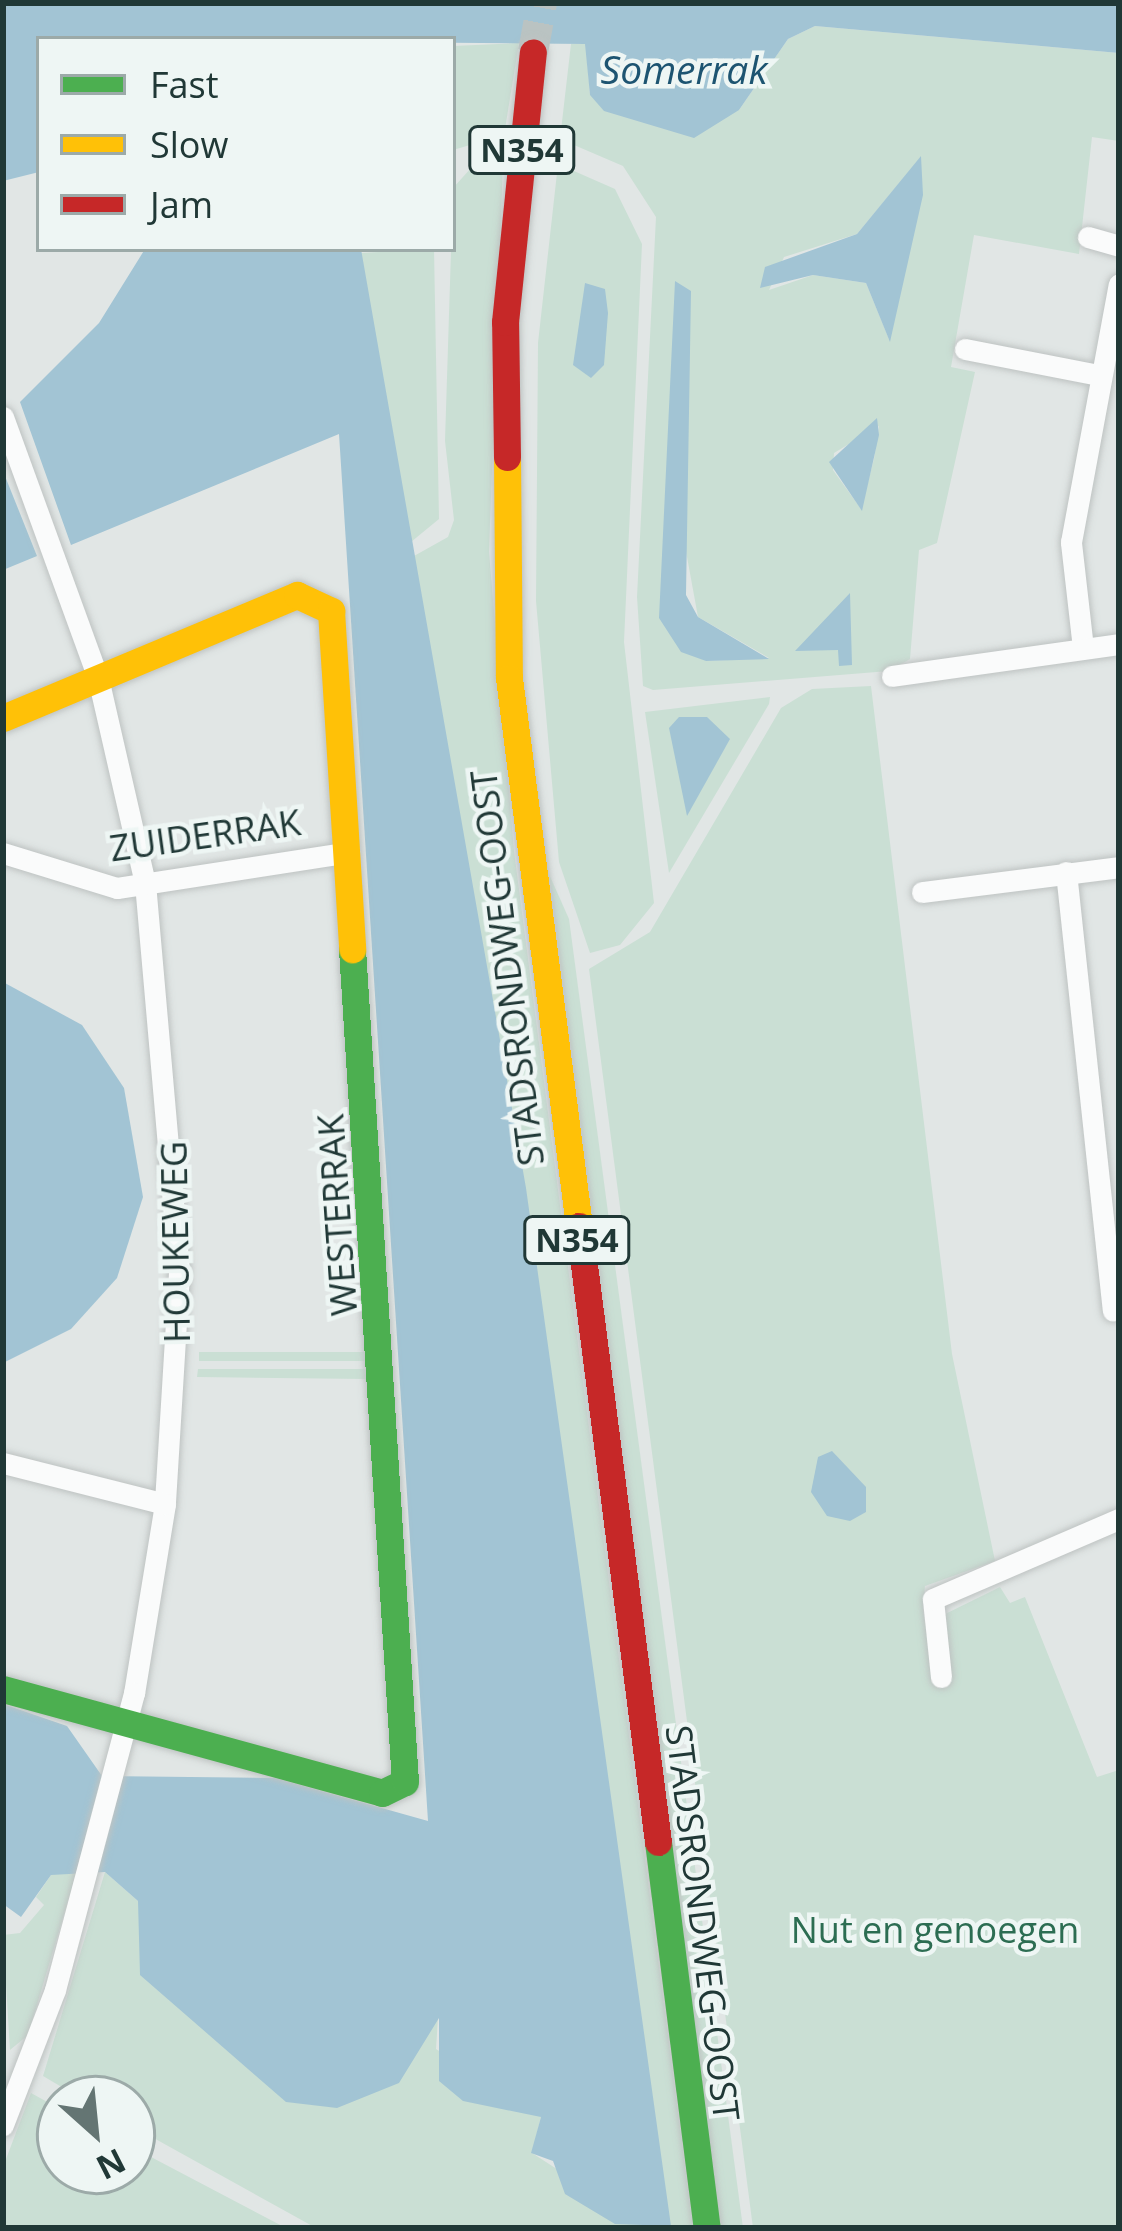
<!DOCTYPE html>
<html>
<head>
<meta charset="utf-8">
<style>
	body { margin:0 }
	#map { position:relative; width:1122px; height:2231px; overflow:hidden; background:#e1e6e5; font-family:"Open Sans",sans-serif }
	div>[style] { position:absolute }
	[style*='--x'] { left:calc(var(--x)*1px); top:calc(var(--y)*1px); width:calc(var(--w)*1px); rotate:calc(var(--a)*1deg) }
	.green>* { inset:0; background:#cadfd4; transform-origin:0 0 }
	.water>* { inset:0; background:#a2c4d4 }
	.primary-tunnel>* { height:30px; margin-top:-15px; transform-origin:0; background:repeating-linear-gradient(90deg,#bac3c2 0 30px,transparent 0 45px) }
	.roads { filter:drop-shadow(0 0 3px #bec3c2) drop-shadow(0 0 3px #bec3c2) }
	.street>* { height:21px; margin:-10.5px; padding:0 10.5px; transform-origin:10.5px; border-radius:10.5px; background:#fafbfb }
	.fast>* { height:27px; margin:-13.5px; padding:0 13.5px; transform-origin:13.5px; border-radius:13.5px; background:#4caf50 }
	.slow>* { height:27px; margin:-13.5px; padding:0 13.5px; transform-origin:13.5px; border-radius:13.5px; background:#ffc107 }
	.jam>* { height:27px; margin:-13.5px; padding:0 13.5px; transform-origin:13.5px; border-radius:13.5px; background:#c62828 }
	span { translate:-50% -50%; white-space:nowrap; text-align:center; line-height:1.15; -webkit-text-stroke:9px #eef6f4; paint-order:stroke }
	.shield-label span { padding:3px 9px; background:#eef6f4; border:3px solid; border-radius:9px; -webkit-text-stroke-width:0 }
	.shield-label { font-size:33px; color:#203836; font-weight:700 }
	.street-label { font-size:36px; color:#203836 }
	.park-label { font-size:36px; color:#2c6d52 }
	.water-label { font-size:39px; color:#1d5471; font-style:italic }
	.frame { position:absolute; inset:0; border:6px solid #203836; pointer-events:none }
	.legend { position:absolute; left:36px; top:36px; width:420px; height:216px; box-sizing:border-box; background:#eef6f4; border:3px solid #9caaa8; margin:0; padding:15px 21px; list-style:none; font-size:36px; color:#203836 }
	.legend li { display:flex; align-items:center; gap:24px; height:60px }
	.legend b { width:60px; border:3px solid #9caaa8 }
	.north { position:absolute; left:36px; top:2075px; width:120px; height:120px; box-sizing:border-box; background:#eef6f4; border:3px solid #9caaa8; border-radius:50%; rotate:153deg; font-size:33px; font-weight:700; line-height:48px; text-align:center; color:#203836 }
	.north::after { content:''; display:block; margin:auto; width:42px; height:54px; background:#647573; clip-path:polygon(50% 0,100% 100%,50% 72%,0 100%) }
</style>
</head>
<body>
<div id="map">
	<div class="green">
		<div style="clip-path:polygon(evenodd,815px 26px,1119px 53px,1119px 141px,1092px 137px,1079px 254px,974px 235px,951px 367px,975px 372px,937px 543px,919px 550px,910px 659px,889px 671px,653px 690px,643px 686px,637px 597px,656px 217px,623px 166px,560px 139px,571px 44px,586px 44px,590px 95px,739px 110px,788px 39px,815px 26px,921px 157px,889px 339px,866px 283px,813px 275px,769px 290px,784px 257px,857px 234px,921px 157px,815px 26px,879px 426px,874px 459px,861px 509px,833px 470px,834px 453px,879px 426px,815px 26px,683px 535px,698px 617px,769px 658px,706px 661px,660px 618px,683px 535px)"></div>
		<div style="clip-path:polygon(519px 43px,504px 135px,453px 150px,453px 46px)"></div>
		<div style="clip-path:polygon(481px 157px,503px 161px,489px 552px,514px 851px,693px 2228px,316px 2228px,132px 2126px,132px 2099px,82px 2099px,43px 2076px,105px 1872px,138px 1901px,438px 2018px,436px 2049px,541px 2117px,532px 2153px,563px 2173px,504px 1067px,414px 556px,448px 537px,454px 520px,445px 441px,453px 188px)"></div>
		<div style="clip-path:polygon(558px 164px,615px 189px,642px 244px,624px 642px,654px 903px,620px 945px,590px 953px,559px 862px,536px 601px,538px 343px)"></div>
		<div style="clip-path:polygon(434px 249px,439px 519px,411px 542px,360px 253px)"></div>
		<div style="clip-path:polygon(871px 686px,952px 1354px,995px 1561px,925px 1586px,923px 1609px,925px 1624px,1000px 1587px,1010px 1603px,1025px 1597px,1097px 1777px,1119px 1770px,1119px 2228px,753px 2228px,589px 969px,650px 932px,781px 708px,812px 689px)"></div>
		<div style="clip-path:polygon(770px 697px,769px 704px,669px 873px,645px 712px)"></div>
		<div style="clip-path:polygon(549px 874px,569px 919px,743px 2228px,720px 2228px)"></div>
		<div style="left:199px;top:1352px;width:166px;height:9px"></div>
		<div style="clip-path:polygon(198px 1369px,366px 1369px,366px 1379px,197px 1377px)"></div>
		<div style="clip-path:polygon(78px 1867px,28px 2035px,10px 2050px,3px 1935px,20px 1933px,44px 1905px,36px 1897px,51px 1875px)"></div>
		<div style="clip-path:polygon(31px 2093px,60px 2109px,60px 2171px,132px 2171px,132px 2147px,286px 2228px,3px 2228px,3px 2167px)"></div>
	</div>
	<div class="water">
		<div style="clip-path:polygon(3px 3px,1119px 3px,1119px 53px,815px 26px,788px 39px,739px 110px,694px 138px,604px 111px,590px 95px,585px 44px,39px 39px,39px 172px,3px 181px)"></div>
		<div style="clip-path:polygon(921px 156px,923px 195px,890px 342px,866px 283px,813px 275px,760px 288px,765px 267px,857px 234px)"></div>
		<div style="clip-path:polygon(145px 249px,361px 249px,526px 1188px,671px 2226px,615px 2224px,565px 2194px,553px 2161px,531px 2153px,541px 2117px,463px 2101px,439px 2081px,439px 2018px,399px 2083px,337px 2108px,286px 2102px,140px 1975px,138px 1901px,105px 1872px,51px 1875px,21px 1917px,3px 1904px,3px 1704px,67px 1726px,102px 1776px,275px 1778px,428px 1821px,339px 434px,71px 545px,20px 402px,99px 323px)"></div>
		<div style="clip-path:polygon(675px 281px,691px 291px,686px 595px,698px 617px,769px 659px,706px 661px,681px 652px,659px 618px)"></div>
		<div style="clip-path:polygon(585px 283px,605px 289px,608px 313px,604px 365px,591px 378px,573px 365px)"></div>
		<div style="clip-path:polygon(877px 418px,879px 435px,862px 511px,829px 462px)"></div>
		<div style="clip-path:polygon(3px 471px,37px 556px,3px 570px)"></div>
		<div style="clip-path:polygon(850px 593px,852px 665px,839px 666px,838px 650px,795px 651px)"></div>
		<div style="clip-path:polygon(679px 717px,707px 717px,730px 739px,687px 816px,669px 728px)"></div>
		<div style="clip-path:polygon(3px 982px,82px 1025px,124px 1088px,143px 1197px,117px 1278px,71px 1329px,3px 1363px)"></div>
		<div style="clip-path:polygon(832px 1451px,866px 1487px,866px 1512px,850px 1521px,827px 1516px,811px 1492px,818px 1457px)"></div>
	</div>
	<div class="primary-tunnel">
		<div style="--x:533;--y:52;--w:50;--a:-79.6"></div>
	</div>
	<div class="roads">
		<div class="street">
			<div style="--x:1088;--y:237;--w:32;--a:16"></div>
			<div style="--x:965;--y:349;--w:136;--a:11"></div>
			<div style="--x:3;--y:417;--w:278;--a:70"></div>
			<div style="--x:98;--y:678;--w:210;--a:77.1"></div>
			<div style="--x:145;--y:883;--w:391;--a:85"></div>
			<div style="--x:179;--y:1273;--w:231;--a:93.5"></div>
			<div style="--x:165;--y:1504;--w:192;--a:99.3"></div>
			<div style="--x:134;--y:1693;--w:307;--a:104.9"></div>
			<div style="--x:55;--y:1990;--w:145;--a:111.1"></div>
			<div style="--x:1083;--y:648;--w:107;--a:-96.5"></div>
			<div style="--x:1071;--y:542;--w:262;--a:-79.5"></div>
			<div style="--x:892;--y:676;--w:229;--a:-8"></div>
			<div style="--x:3;--y:853;--w:119;--a:17.1"></div>
			<div style="--x:117;--y:888;--w:235;--a:-8.8"></div>
			<div style="--x:1066;--y:872;--w:441;--a:83.9"></div>
			<div style="--x:922;--y:892;--w:199;--a:-7.2"></div>
			<div style="--x:3;--y:1463;--w:167;--a:14.2"></div>
			<div style="--x:941;--y:1677;--w:78;--a:-95.9"></div>
			<div style="--x:933;--y:1599;--w:202;--a:-23.3"></div>
		</div>
		<div class="fast">
			<div style="--x:3;--y:1689;--w:393;--a:15.3"></div>
			<div style="--x:382;--y:1793;--w:25;--a:-26"></div>
			<div style="--x:405;--y:1782;--w:835;--a:-93.64"></div>
			<div style="--x:658;--y:1842;--w:389;--a:82.8"></div>
		</div>
		<div class="slow">
			<div style="--x:507;--y:457;--w:221;--a:89.5"></div>
			<div style="--x:509;--y:678;--w:552;--a:82.72"></div>
			<div style="--x:3;--y:718;--w:319;--a:-22.7"></div>
			<div style="--x:297;--y:595;--w:38;--a:25"></div>
			<div style="--x:331;--y:611;--w:339;--a:86.4"></div>
		</div>
		<div class="jam">
			<div style="--x:507;--y:457;--w:135;--a:-90.8"></div>
			<div style="--x:505;--y:322;--w:271;--a:-84.1"></div>
			<div style="--x:579;--y:1226;--w:621;--a:82.69"></div>
		</div>
	</div>
	<div class="shield-label">
		<span style="left:522px;top:150px">N354</span>
		<span style="left:577px;top:1240px">N354</span>
	</div>
	<div class="street-label">
		<span style="left:205px;top:835px;rotate:-8deg">ZUIDERRAK</span>
		<span style="left:507px;top:968px;rotate:-97deg">STADSRONDWEG-OOST</span>
		<span style="left:337px;top:1215px;rotate:-94deg">WESTERRAK</span>
		<span style="left:175px;top:1242px;rotate:-91deg">HOUKEWEG</span>
		<span style="left:703px;top:1923px;rotate:83deg">STADSRONDWEG-OOST</span>
	</div>
	<div class="park-label">
		<span style="left:935px;top:1930px">Nut en genoegen</span>
	</div>
	<div class="water-label">
		<span style="left:684px;top:69px">Somerrak</span>
	</div>
	<div class="frame"></div>
	<ul class="legend">
	<li><b style="height:15px;background:#4caf50"></b>Fast</li>
	<li><b style="height:15px;background:#ffc107"></b>Slow</li>
	<li><b style="height:15px;background:#c62828"></b>Jam</li>
	</ul>
	<div class="north">N</div>
</div>
</body>
</html>
